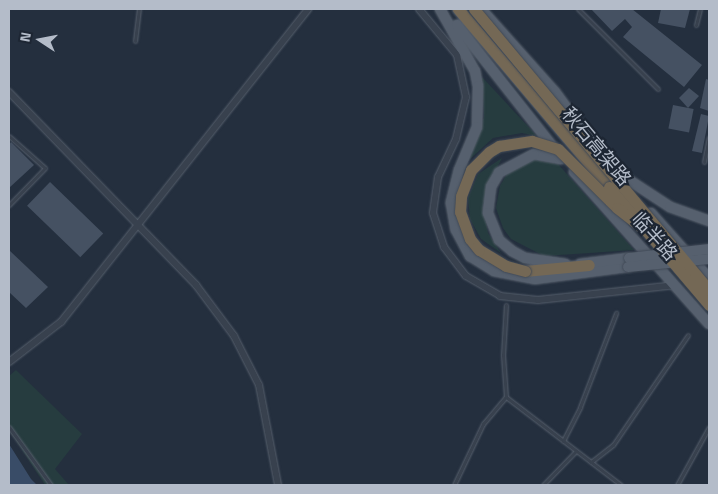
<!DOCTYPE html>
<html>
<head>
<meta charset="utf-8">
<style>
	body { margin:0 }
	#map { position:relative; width:718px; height:494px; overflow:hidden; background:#242f3e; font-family:"Titillium Web","Noto Sans SC",sans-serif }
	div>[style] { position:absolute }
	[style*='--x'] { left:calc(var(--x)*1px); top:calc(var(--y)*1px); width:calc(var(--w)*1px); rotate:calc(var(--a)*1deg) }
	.green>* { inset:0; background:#263c3f }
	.water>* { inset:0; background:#394c67 }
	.building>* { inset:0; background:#455162; transform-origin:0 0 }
	.roads { filter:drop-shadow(0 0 1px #565f6c) drop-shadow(0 0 1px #565f6c) }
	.lane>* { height:3px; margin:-1.5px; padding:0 1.5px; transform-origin:1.5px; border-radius:1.5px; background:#38414e }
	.street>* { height:6px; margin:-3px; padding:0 3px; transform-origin:3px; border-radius:3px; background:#38414e }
	.primary>* { height:10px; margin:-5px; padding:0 5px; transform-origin:5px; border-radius:5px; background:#56606e }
	.highway>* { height:11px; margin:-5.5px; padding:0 5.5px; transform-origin:5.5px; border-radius:5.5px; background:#746855 }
	.bridges { filter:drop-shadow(0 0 1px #414a57) drop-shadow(0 0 1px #414a57) }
	.primary-bridge>* { height:10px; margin:-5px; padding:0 5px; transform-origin:5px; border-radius:5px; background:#56606e }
	.highway-bridge>* { height:11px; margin:-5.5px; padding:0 5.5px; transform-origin:5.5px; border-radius:5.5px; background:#746855 }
	span { translate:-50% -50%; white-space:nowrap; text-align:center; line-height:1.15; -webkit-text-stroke:4.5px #1d2633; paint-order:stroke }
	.street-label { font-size:19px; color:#b4bcc9 }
	.frame { position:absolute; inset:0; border:10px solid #b4bcc9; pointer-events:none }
	.north { position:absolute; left:15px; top:15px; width:50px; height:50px; -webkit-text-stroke:4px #1d2633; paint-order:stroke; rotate:281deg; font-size:14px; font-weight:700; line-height:20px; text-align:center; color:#b4bcc9 }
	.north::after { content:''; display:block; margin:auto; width:18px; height:22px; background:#b4bcc9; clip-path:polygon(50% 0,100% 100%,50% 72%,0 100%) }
</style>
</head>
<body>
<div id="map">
	<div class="green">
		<div style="clip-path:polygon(482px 77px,537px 136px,522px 133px,493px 138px,469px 160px,484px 117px)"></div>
		<div style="clip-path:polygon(502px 158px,487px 188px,483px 206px,488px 233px,501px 253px,481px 239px,470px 219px,468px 198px,478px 174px)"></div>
		<div style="clip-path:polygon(532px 159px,558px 164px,634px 250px,544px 256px,511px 239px,503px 228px,496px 208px,500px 186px,508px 172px)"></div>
		<div style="clip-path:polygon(16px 370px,82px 434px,55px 469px,69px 485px,45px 485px,9px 430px,9px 376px)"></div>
	</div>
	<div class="water">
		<div style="clip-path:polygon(9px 444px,31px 479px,37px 485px,9px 485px)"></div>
	</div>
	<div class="building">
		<div style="clip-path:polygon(591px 9px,632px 9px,702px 65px,684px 87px,623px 37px,632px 27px,625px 19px,612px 31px)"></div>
		<div style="clip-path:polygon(661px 9px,690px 9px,685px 28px,658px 23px)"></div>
		<div style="clip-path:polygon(706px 79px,709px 80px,709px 111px,700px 108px)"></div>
		<div style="clip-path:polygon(689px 88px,699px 96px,688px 108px,679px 98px)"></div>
		<div style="left:673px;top:105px;width:21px;height:24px;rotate:11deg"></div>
		<div style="clip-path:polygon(701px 114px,709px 116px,702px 153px,692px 151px)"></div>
		<div style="clip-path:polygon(11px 142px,34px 165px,9px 188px,9px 145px)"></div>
		<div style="left:50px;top:182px;width:74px;height:33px;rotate:44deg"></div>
		<div style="clip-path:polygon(9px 250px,48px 287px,26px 308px,9px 292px)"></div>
	</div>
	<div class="roads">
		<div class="lane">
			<div style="--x:578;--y:9;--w:113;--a:45"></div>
			<div style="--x:696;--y:25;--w:16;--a:-76"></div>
			<div style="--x:135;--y:41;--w:32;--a:-83"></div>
			<div style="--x:9;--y:136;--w:48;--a:41.6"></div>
			<div style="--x:45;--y:168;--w:52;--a:134.2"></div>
			<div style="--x:704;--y:162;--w:25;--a:-79"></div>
			<div style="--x:506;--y:397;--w:145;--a:37.4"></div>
			<div style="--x:9;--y:427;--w:72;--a:54.1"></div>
			<div style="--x:563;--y:441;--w:38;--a:-63"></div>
			<div style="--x:580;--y:407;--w:101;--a:-69"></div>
			<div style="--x:591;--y:462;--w:28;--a:-38"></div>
			<div style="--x:613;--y:445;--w:133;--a:-55.7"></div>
			<div style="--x:454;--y:485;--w:68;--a:-64.6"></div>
			<div style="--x:483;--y:424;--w:35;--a:-50"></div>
			<div style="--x:506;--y:397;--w:42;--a:-94.1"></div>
			<div style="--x:503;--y:355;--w:50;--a:-86.6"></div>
			<div style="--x:543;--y:485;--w:47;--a:-45.9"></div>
			<div style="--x:677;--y:485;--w:66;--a:-61.1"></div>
		</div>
		<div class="street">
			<div style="--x:419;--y:9;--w:60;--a:50.4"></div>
			<div style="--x:457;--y:55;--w:43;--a:77.9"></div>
			<div style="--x:466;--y:97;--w:43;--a:103.4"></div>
			<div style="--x:456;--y:139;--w:42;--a:115.3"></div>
			<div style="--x:438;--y:177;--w:36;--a:98"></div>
			<div style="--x:433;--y:213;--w:36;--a:72"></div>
			<div style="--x:444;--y:247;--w:36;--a:53"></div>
			<div style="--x:466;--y:276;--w:39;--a:30"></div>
			<div style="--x:500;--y:296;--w:38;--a:6"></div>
			<div style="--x:538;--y:300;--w:139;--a:-6.2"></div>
			<div style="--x:9;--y:92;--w:269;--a:45.9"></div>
			<div style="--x:196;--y:285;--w:64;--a:53.3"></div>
			<div style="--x:234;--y:336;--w:55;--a:63"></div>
			<div style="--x:259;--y:385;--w:102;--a:79.2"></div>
			<div style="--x:9;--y:362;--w:66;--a:-37.6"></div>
			<div style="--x:61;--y:322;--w:399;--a:-51.7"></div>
		</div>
		<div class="primary">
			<div style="--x:440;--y:9;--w:71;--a:60.6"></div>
			<div style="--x:475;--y:71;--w:15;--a:79"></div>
			<div style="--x:478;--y:86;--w:41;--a:91.4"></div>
			<div style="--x:477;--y:127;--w:47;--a:112.7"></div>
			<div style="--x:459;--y:170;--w:34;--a:104"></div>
			<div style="--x:451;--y:203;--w:27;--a:80"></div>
			<div style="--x:456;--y:230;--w:30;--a:62"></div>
			<div style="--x:470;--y:256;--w:28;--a:32"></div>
			<div style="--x:494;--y:271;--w:42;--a:11"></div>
			<div style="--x:535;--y:279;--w:94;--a:-7.4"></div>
			<div style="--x:481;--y:9;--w:111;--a:48.3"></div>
			<div style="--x:555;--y:92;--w:66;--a:53.7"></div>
			<div style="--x:457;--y:25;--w:160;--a:51.8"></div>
			<div style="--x:561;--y:159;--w:27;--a:-170"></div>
			<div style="--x:534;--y:154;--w:40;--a:152"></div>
			<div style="--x:499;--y:173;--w:16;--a:120"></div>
			<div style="--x:491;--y:187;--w:26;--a:97"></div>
			<div style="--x:488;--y:213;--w:29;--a:68"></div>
			<div style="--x:499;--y:240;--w:17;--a:40"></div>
			<div style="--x:512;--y:251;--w:15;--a:28"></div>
			<div style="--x:525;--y:258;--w:41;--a:8.3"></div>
			<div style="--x:612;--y:169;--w:69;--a:33.2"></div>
			<div style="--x:670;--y:207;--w:41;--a:19.7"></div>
			<div style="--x:574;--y:172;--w:203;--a:48.4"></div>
			<div style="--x:651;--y:213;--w:87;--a:48.3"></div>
			<div style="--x:580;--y:264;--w:49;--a:-7"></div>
		</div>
		<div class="highway">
			<div style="--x:458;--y:9;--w:233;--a:49.7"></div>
			<div style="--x:525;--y:271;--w:64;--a:-5.4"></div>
		</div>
	</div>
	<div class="bridges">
		<div class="primary-bridge">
			<div style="--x:629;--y:258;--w:81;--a:-6.4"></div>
			<div style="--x:628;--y:267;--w:81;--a:-5.6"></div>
		</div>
		<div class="highway-bridge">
			<div style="--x:474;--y:9;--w:366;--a:50.1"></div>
			<div style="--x:609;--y:187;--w:155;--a:49.7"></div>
			<div style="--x:525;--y:271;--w:20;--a:-165"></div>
			<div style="--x:506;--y:266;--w:31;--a:-149"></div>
			<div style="--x:479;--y:250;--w:14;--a:-129"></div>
			<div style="--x:470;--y:239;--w:29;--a:-110"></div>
			<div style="--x:460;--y:212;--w:16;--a:-86"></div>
			<div style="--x:461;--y:196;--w:28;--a:-69"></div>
			<div style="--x:471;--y:170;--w:25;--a:-45"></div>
			<div style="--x:489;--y:152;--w:12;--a:-31"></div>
			<div style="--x:499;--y:146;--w:33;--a:-9"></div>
			<div style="--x:532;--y:141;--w:27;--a:17"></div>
			<div style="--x:558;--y:149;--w:83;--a:45"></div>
			<div style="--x:617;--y:208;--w:33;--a:38"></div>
		</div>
	</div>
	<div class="street-label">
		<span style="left:597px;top:146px;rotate:50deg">秋石高架路</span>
		<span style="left:655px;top:236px;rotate:48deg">临半路</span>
	</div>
	<div class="frame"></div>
	<div class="north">N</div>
</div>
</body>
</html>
